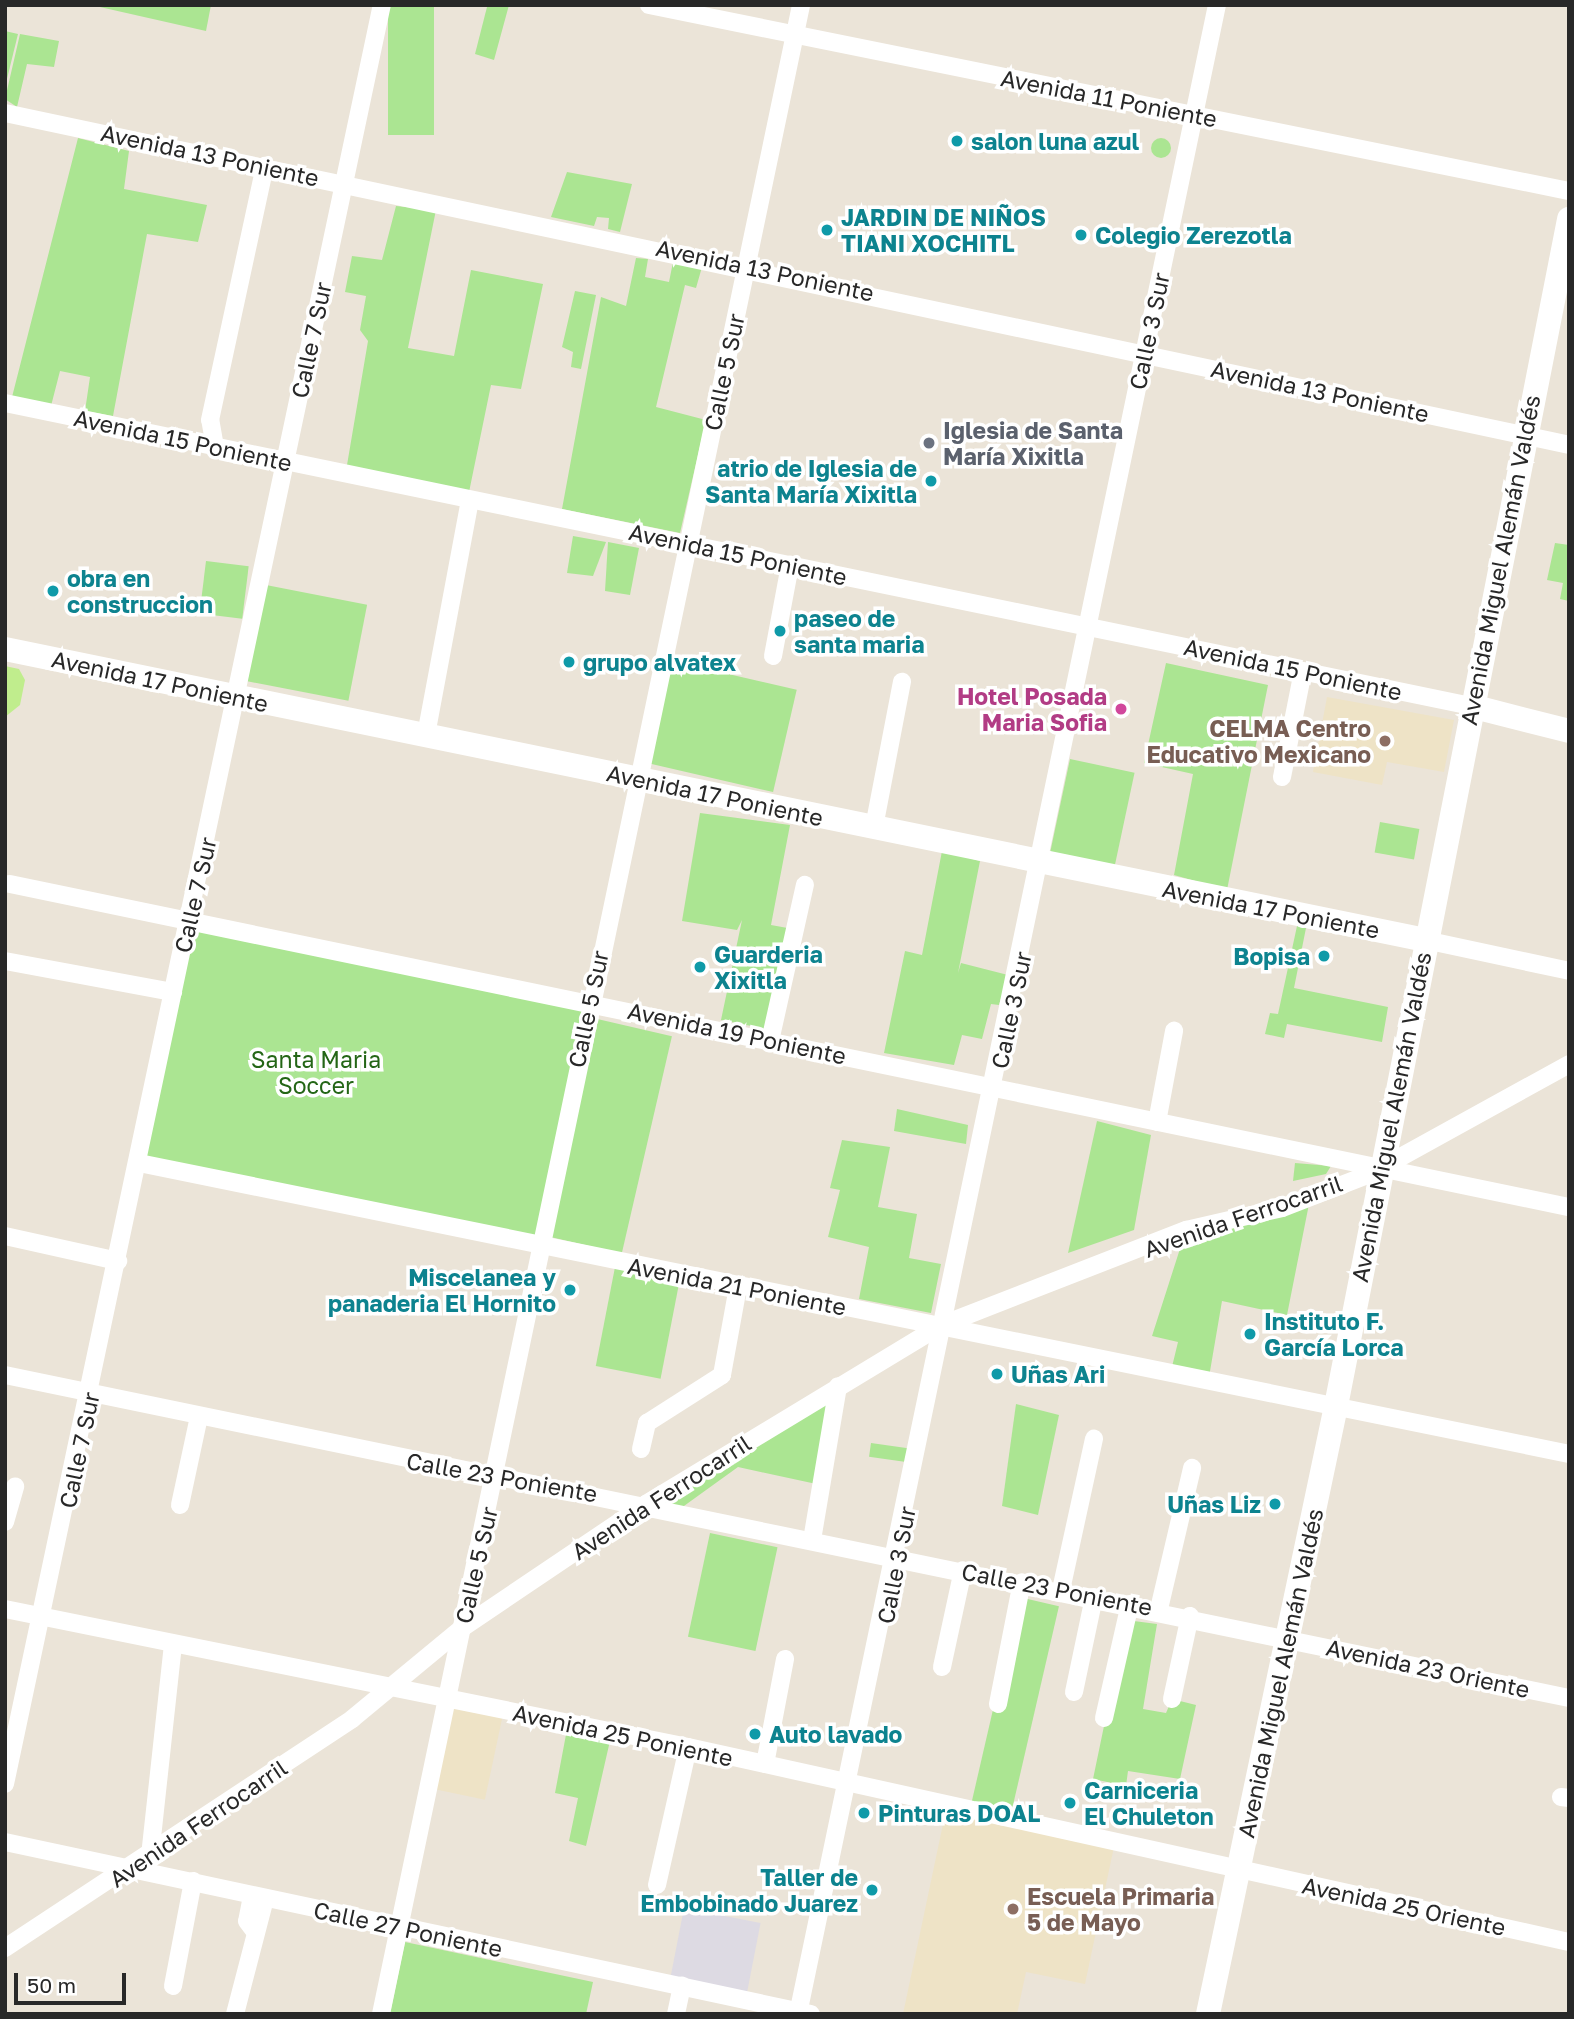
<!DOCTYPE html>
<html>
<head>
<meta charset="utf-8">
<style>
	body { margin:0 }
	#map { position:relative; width:1574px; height:2019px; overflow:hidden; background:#ebe4d8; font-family:"Golos Text",sans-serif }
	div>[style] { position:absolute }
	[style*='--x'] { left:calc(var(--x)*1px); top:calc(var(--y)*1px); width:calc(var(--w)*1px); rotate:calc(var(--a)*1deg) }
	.industrial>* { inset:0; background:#dddae3; transform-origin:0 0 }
	.education>* { inset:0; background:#eee3c6; transform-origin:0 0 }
	.green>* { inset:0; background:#abe592; transform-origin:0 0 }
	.round { border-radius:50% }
	.pitch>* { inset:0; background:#c0ed8d }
	.street>* { height:18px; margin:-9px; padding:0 9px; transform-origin:9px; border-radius:9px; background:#fff }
	.secondary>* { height:24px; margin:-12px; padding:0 12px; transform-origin:12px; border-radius:12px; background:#fff }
	.dots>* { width:19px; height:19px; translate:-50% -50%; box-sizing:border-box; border:4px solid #fff; border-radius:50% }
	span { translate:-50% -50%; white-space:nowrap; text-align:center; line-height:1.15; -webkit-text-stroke:7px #fff; paint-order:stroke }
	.street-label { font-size:23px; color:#282828 }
	.culture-label { font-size:23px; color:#0d838f; font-weight:700 }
	.left { translate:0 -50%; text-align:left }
	.right { translate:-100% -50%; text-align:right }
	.worship-label { font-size:23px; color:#5b616d; font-weight:700 }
	.hotel-label { font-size:23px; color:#b23c85; font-weight:700 }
	.education-label { font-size:23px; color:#785e54; font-weight:700 }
	.park-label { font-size:23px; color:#246616 }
	.frame { position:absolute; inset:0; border:7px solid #282828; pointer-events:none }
	.scale { position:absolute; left:14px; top:1973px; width:112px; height:32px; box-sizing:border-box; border:4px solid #282828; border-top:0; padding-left:9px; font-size:21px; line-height:24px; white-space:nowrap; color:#282828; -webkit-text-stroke:5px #fff; paint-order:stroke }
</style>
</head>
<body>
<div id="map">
	<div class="industrial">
		<div style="left:684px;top:1908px;width:78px;height:77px;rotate:11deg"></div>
	</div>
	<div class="education">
		<div style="clip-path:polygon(1327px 697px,1454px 720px,1444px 772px,1387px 762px,1382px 785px,1313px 772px)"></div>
		<div style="left:448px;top:1699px;width:57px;height:91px;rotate:12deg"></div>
		<div style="clip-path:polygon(947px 1805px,1115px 1842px,1085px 1984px,1026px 1972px,1017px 2014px,903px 2014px)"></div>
	</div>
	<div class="green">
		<div style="clip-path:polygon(91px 5px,211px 5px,206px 31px)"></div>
		<div style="left:388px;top:5px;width:46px;height:130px"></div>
		<div style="clip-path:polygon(503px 5px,509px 5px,494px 60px,475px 54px,487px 7px)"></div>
		<div style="clip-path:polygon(5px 31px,18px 34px,5px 87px)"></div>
		<div style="clip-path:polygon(20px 34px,59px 41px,54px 67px,27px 64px,17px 107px,5px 99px)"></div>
		<div style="clip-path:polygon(78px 138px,129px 151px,124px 189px,207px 205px,198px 242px,147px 234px,113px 416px,85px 411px,90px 377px,60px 371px,51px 406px,12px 397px)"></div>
		<div class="round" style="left:1151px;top:138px;width:20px;height:20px"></div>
		<div style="clip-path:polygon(567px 172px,632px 184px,620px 232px,608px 229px,609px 218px,597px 217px,594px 226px,551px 217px)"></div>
		<div style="clip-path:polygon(396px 206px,436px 210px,408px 348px,454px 356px,471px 270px,543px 284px,521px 389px,491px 385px,468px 497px,347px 465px,368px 341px,360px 330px,366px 296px,345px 292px,352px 256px,382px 260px)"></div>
		<div style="clip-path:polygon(636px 258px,648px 259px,645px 277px,669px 282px,673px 262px,702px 267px,696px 288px,685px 285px,656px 407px,706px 420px,680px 533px,562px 509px,601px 297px,626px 306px)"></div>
		<div style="clip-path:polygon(575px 291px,596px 295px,581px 369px,571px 367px,573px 352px,562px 347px)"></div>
		<div style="clip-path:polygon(573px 536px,606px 542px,593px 576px,567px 573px)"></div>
		<div style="clip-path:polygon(608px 542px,639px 548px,630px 595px,605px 591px)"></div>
		<div style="clip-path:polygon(1555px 543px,1569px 545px,1569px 601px,1560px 599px,1563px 583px,1547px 580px)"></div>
		<div style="left:206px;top:561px;width:43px;height:53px;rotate:7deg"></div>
		<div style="left:266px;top:585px;width:103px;height:98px;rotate:11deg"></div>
		<div style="left:672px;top:661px;width:128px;height:105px;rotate:13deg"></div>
		<div style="clip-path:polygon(1166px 663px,1268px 685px,1227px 890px,1174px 875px,1193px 774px,1144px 763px)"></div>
		<div style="left:1070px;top:759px;width:66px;height:96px;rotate:12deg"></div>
		<div style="clip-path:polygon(700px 813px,790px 825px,771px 925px,793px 929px,771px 1030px,721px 1020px,742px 920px,737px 930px,682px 921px)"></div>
		<div style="left:1380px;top:822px;width:40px;height:31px;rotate:10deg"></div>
		<div style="clip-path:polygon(942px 851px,980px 861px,958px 973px,961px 963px,1008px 975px,999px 1005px,991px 1004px,982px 1039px,962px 1035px,954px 1065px,884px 1053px,905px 951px,922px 955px)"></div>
		<div style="left:189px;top:918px;width:409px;height:250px;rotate:12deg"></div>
		<div style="clip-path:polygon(1297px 926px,1306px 928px,1294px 988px,1388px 1007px,1382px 1042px,1287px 1024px,1284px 1038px,1265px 1034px,1270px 1013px,1278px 1014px)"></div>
		<div style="left:593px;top:1018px;width:81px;height:223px;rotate:13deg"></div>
		<div style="clip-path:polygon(897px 1109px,968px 1125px,966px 1144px,894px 1131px)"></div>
		<div style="clip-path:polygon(1097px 1121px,1151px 1135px,1134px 1230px,1068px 1253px)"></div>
		<div style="clip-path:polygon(842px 1140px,890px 1147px,878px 1207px,917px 1214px,909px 1258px,941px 1264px,931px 1313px,859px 1299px,869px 1247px,828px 1237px,840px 1190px,830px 1188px)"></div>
		<div style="clip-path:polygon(1295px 1163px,1331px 1166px,1326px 1174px,1293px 1181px)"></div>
		<div style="clip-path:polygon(1310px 1199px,1287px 1315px,1222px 1301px,1208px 1383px,1170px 1375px,1178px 1342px,1152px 1336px,1186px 1230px)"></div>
		<div style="left:616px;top:1262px;width:66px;height:106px;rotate:11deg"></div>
		<div style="clip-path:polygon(838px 1386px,821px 1485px,738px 1467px,677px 1511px,646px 1504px)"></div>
		<div style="clip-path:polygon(1016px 1404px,1059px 1415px,1038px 1515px,1002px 1506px)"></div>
		<div style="left:871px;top:1443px;width:48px;height:14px;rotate:8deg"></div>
		<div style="left:710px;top:1533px;width:69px;height:106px;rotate:12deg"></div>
		<div style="left:1019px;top:1597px;width:41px;height:219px;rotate:13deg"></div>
		<div style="clip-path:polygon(1126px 1620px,1157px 1624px,1143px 1709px,1166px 1713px,1172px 1699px,1196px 1705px,1180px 1779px,1128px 1771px,1126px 1786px,1093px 1779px)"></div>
		<div style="clip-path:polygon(568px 1724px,612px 1732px,586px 1846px,569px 1841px,578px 1798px,555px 1793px)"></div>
		<div style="clip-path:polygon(405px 1942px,593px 1982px,586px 2014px,390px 2014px)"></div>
	</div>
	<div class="pitch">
		<div style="clip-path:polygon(5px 666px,19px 669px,25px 680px,20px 705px,5px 717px)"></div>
	</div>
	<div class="street">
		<div style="--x:649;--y:5;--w:939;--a:11.43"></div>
		<div style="--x:5;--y:113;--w:1599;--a:11.98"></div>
		<div style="--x:5;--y:403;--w:1497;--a:11.68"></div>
		<div style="--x:215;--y:447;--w:27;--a:-100"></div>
		<div style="--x:210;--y:420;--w:260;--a:-77.8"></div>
		<div style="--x:773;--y:656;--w:93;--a:-79.4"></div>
		<div style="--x:426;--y:735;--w:239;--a:-79.4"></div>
		<div style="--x:1282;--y:777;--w:108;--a:-78.8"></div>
		<div style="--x:874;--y:827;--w:148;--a:-79.1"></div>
		<div style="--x:10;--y:884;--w:1592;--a:11.71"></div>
		<div style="--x:1425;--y:940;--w:147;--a:12.1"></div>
		<div style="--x:5;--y:961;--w:171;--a:10.5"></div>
		<div style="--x:770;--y:1041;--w:160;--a:-77.4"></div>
		<div style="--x:1157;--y:1122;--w:93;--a:-79.4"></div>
		<div style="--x:139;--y:1163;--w:1459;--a:11.5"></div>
		<div style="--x:5;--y:1236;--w:116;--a:12.5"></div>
		<div style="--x:5;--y:1375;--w:1597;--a:11.67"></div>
		<div style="--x:641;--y:1449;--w:27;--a:-77"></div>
		<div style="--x:647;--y:1423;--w:89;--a:-32.6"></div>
		<div style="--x:722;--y:1375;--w:89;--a:-79.7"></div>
		<div style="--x:180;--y:1505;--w:91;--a:-77.9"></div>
		<div style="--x:5;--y:1522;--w:37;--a:-74"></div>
		<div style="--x:812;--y:1540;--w:156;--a:-80.4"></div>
		<div style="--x:1061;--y:1590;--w:155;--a:-77.7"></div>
		<div style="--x:5;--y:1609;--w:697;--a:11.42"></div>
		<div style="--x:688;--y:1747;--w:902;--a:12.48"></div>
		<div style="--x:1159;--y:1609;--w:145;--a:-76.8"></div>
		<div style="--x:942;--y:1667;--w:99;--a:-77.8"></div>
		<div style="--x:1074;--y:1692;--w:97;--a:-78.1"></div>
		<div style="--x:1172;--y:1699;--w:85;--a:-77.8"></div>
		<div style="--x:998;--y:1704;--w:124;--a:-78.9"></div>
		<div style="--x:1104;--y:1718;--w:117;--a:-77.2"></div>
		<div style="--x:765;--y:1764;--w:107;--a:-79.2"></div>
		<div style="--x:5;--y:1784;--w:1819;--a:-78.04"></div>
		<div style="--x:1561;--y:1797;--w:8;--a:7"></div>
		<div style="--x:5;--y:1842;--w:824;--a:12.05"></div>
		<div style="--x:150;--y:1856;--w:212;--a:-83.8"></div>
		<div style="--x:657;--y:1885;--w:141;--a:-77.3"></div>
		<div style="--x:252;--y:1896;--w:25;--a:101"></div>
		<div style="--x:247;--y:1921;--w:10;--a:53"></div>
		<div style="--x:5;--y:1948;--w:416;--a:-33.4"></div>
		<div style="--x:352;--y:1719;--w:143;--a:-39.6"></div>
		<div style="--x:462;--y:1628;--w:222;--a:-34"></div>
		<div style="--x:646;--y:1504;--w:346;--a:-31.2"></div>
		<div style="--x:942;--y:1325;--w:262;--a:-21.3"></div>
		<div style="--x:1186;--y:1230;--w:98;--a:-12.9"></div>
		<div style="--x:1282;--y:1208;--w:94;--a:-21.1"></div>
		<div style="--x:1370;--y:1174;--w:227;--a:-28.9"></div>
		<div style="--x:173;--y:1986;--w:107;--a:-79.2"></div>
		<div style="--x:235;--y:2014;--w:119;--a:-75.4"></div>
		<div style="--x:381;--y:2014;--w:2052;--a:-78.19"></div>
		<div style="--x:676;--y:2014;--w:29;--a:-78"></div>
		<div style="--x:798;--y:2014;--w:2052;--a:-78.22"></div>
	</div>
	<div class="secondary">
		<div style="--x:5;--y:649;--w:1450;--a:11.58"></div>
		<div style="--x:1471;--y:706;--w:101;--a:14.3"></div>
		<div style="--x:1208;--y:2014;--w:616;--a:-78.11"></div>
		<div style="--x:1335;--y:1411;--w:1215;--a:-78.89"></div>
	</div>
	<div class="dots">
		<div style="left:957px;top:141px;background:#0f9aa8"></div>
		<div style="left:827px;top:230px;background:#0f9aa8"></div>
		<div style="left:1081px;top:235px;background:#0f9aa8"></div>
		<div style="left:929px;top:443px;background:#6b7280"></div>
		<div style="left:931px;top:481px;background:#0f9aa8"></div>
		<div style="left:53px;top:591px;background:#0f9aa8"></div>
		<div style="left:780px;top:631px;background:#0f9aa8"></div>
		<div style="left:569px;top:662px;background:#0f9aa8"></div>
		<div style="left:1121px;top:709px;background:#d1479c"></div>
		<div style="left:1385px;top:741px;background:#8d6e63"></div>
		<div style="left:1324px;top:956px;background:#0f9aa8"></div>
		<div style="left:700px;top:967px;background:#0f9aa8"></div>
		<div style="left:570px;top:1290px;background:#0f9aa8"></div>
		<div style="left:1250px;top:1334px;background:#0f9aa8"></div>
		<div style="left:997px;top:1374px;background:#0f9aa8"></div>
		<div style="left:1275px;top:1504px;background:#0f9aa8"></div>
		<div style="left:755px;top:1734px;background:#0f9aa8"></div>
		<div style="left:1070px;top:1803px;background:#0f9aa8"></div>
		<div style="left:864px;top:1813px;background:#0f9aa8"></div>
		<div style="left:872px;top:1890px;background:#0f9aa8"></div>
		<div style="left:1013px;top:1909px;background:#8d6e63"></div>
	</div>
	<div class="street-label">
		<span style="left:1109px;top:98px;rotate:11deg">Avenida 11 Poniente</span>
		<span style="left:210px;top:155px;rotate:12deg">Avenida 13 Poniente</span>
		<span style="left:765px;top:270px;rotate:12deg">Avenida 13 Poniente</span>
		<span style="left:1149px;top:331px;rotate:-78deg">Calle 3 Sur</span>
		<span style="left:311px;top:340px;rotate:-78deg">Calle 7 Sur</span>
		<span style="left:724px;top:372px;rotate:-78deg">Calle 5 Sur</span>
		<span style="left:1320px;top:391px;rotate:12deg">Avenida 13 Poniente</span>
		<span style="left:183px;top:440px;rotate:12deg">Avenida 15 Poniente</span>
		<span style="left:738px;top:554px;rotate:12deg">Avenida 15 Poniente</span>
		<span style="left:1500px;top:560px;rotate:-79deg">Avenida Miguel Alemán Valdés</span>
		<span style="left:1293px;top:669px;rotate:12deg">Avenida 15 Poniente</span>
		<span style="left:160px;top:681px;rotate:12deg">Avenida 17 Poniente</span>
		<span style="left:715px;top:795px;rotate:12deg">Avenida 17 Poniente</span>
		<span style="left:195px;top:895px;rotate:-77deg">Calle 7 Sur</span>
		<span style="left:1271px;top:909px;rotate:11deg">Avenida 17 Poniente</span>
		<span style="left:588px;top:1009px;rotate:-78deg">Calle 5 Sur</span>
		<span style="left:1011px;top:1010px;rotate:-78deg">Calle 3 Sur</span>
		<span style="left:737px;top:1033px;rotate:12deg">Avenida 19 Poniente</span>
		<span style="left:1391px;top:1117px;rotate:-79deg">Avenida Miguel Alemán Valdés</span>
		<span style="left:1243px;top:1216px;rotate:-19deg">Avenida Ferrocarril</span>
		<span style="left:737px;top:1286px;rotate:11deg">Avenida 21 Poniente</span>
		<span style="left:79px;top:1450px;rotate:-78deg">Calle 7 Sur</span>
		<span style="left:502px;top:1477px;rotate:10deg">Calle 23 Poniente</span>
		<span style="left:661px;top:1497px;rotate:-33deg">Avenida Ferrocarril</span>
		<span style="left:476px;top:1565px;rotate:-77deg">Calle 5 Sur</span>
		<span style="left:896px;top:1565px;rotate:-79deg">Calle 3 Sur</span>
		<span style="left:1057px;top:1589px;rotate:11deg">Calle 23 Poniente</span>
		<span style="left:1428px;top:1668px;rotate:12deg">Avenida 23 Oriente</span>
		<span style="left:1280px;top:1673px;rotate:-78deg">Avenida Miguel Alemán Valdés</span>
		<span style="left:623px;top:1735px;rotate:12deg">Avenida 25 Poniente</span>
		<span style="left:198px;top:1823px;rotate:-34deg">Avenida Ferrocarril</span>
		<span style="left:1404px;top:1906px;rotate:12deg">Avenida 25 Oriente</span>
		<span style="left:408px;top:1929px;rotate:12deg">Calle 27 Poniente</span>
	</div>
	<div class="culture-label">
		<span class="left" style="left:971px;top:141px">salon luna azul</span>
		<span class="left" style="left:841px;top:230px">JARDIN DE NIÑOS<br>TIANI XOCHITL</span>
		<span class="left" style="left:1095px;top:235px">Colegio Zerezotla</span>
		<span class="right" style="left:917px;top:481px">atrio de Iglesia de<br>Santa María Xixitla</span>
		<span class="left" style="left:67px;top:591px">obra en<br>construccion</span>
		<span class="left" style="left:794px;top:631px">paseo de<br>santa maria</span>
		<span class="left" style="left:583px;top:662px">grupo alvatex</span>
		<span class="left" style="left:714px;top:967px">Guarderia<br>Xixitla</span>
		<span class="right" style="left:1310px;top:956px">Bopisa</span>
		<span class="right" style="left:556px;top:1290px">Miscelanea y<br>panaderia El Hornito</span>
		<span class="left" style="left:1264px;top:1334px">Instituto F.<br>García Lorca</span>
		<span class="left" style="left:1011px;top:1374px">Uñas Ari</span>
		<span class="right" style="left:1261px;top:1504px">Uñas Liz</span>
		<span class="left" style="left:769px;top:1734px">Auto lavado</span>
		<span class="left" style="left:1084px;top:1803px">Carniceria<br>El Chuleton</span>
		<span class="left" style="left:878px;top:1813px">Pinturas DOAL</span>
		<span class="right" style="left:858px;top:1890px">Taller de<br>Embobinado Juarez</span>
	</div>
	<div class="worship-label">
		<span class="left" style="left:943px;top:443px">Iglesia de Santa<br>María Xixitla</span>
	</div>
	<div class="hotel-label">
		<span class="right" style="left:1107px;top:709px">Hotel Posada<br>Maria Sofia</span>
	</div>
	<div class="education-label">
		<span class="right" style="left:1371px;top:741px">CELMA Centro<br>Educativo Mexicano</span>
		<span class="left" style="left:1027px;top:1909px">Escuela Primaria<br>5 de Mayo</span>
	</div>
	<div class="park-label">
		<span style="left:316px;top:1072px">Santa Maria<br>Soccer</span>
	</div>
	<div class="frame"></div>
	<div class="scale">50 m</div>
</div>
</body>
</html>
